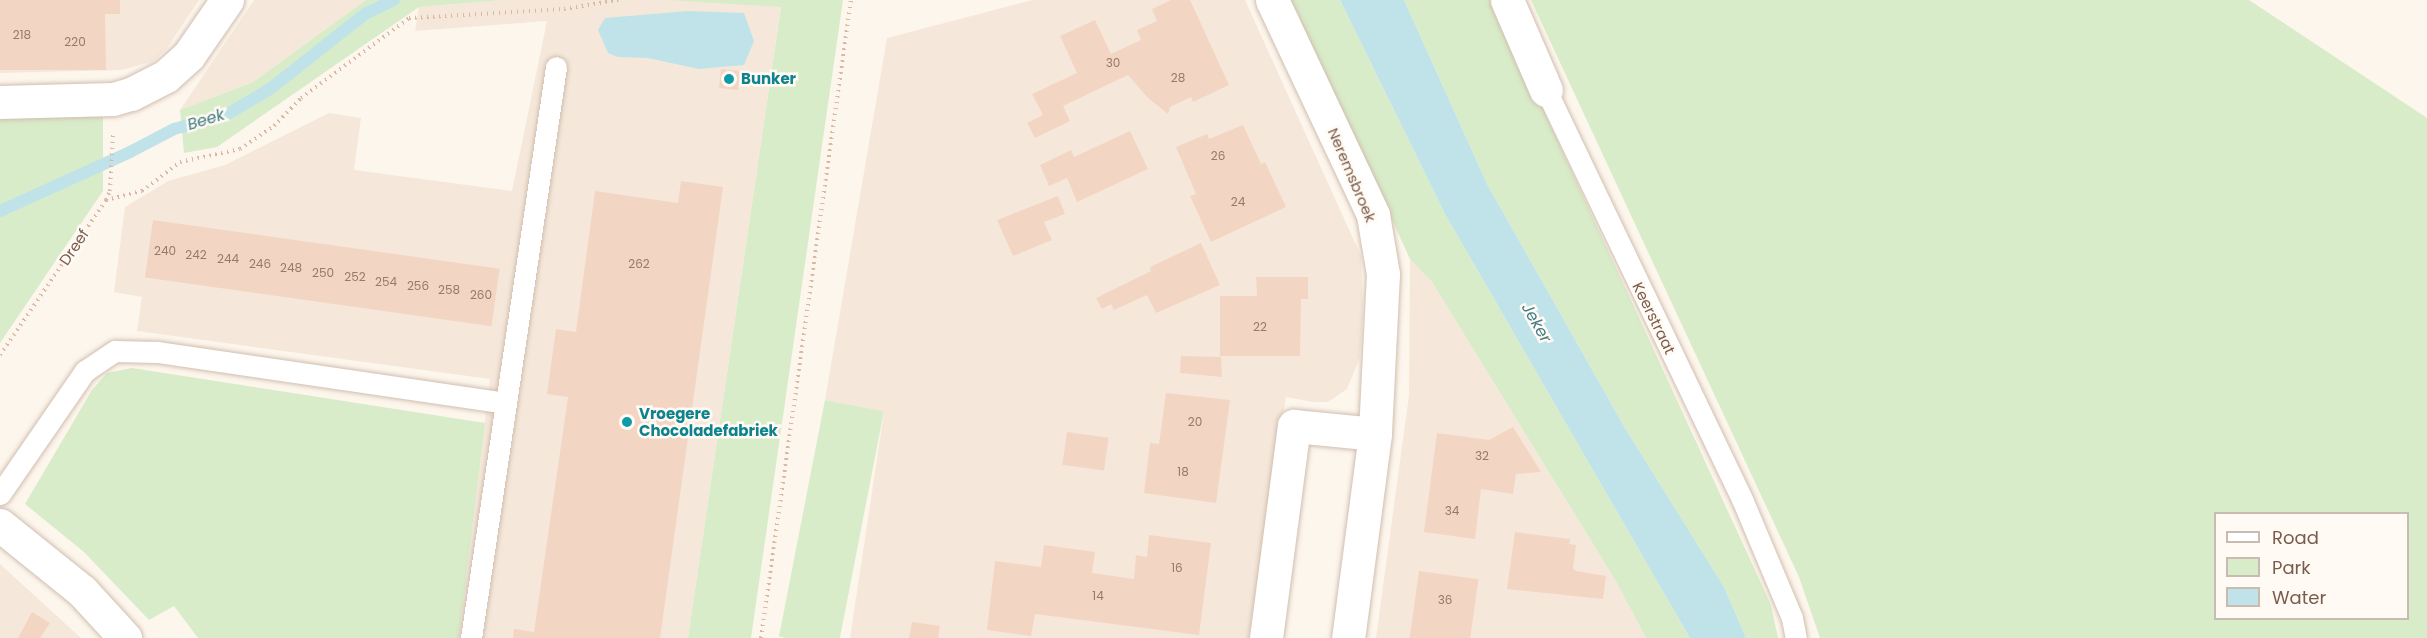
<!DOCTYPE html>
<html>
<head>
<meta charset="utf-8">
<style>
	body { margin:0 }
	#map { position:relative; width:2427px; height:638px; overflow:hidden; background:#fdf6ec; font-family:Poppins,sans-serif }
	div>[style] { position:absolute }
	[style*='--x'] { left:calc(var(--x)*1px); top:calc(var(--y)*1px); width:calc(var(--w)*1px); rotate:calc(var(--a)*1deg) }
	.residential>* { inset:0; background:#f5e8da }
	.green>* { inset:0; background:#d8ecc9; transform-origin:0 0 }
	.water>* { inset:0; background:#bfe3e8 }
	.stream>* { height:12px; margin:-6px; padding:0 6px; transform-origin:6px; border-radius:6px; background:#bfe3e8 }
	.building>* { inset:0; background:#f3d5c3; transform-origin:0 0 }
	.path>* { height:4px; margin-top:-2px; transform-origin:0; background:repeating-linear-gradient(90deg,#d9b8a5 0 1.5px,transparent 0 6px) }
	.roads { filter:drop-shadow(0 0 2px #d1beb0) drop-shadow(0 0 2px #d1beb0) }
	.service>* { height:21px; margin:-10.5px; padding:0 10.5px; transform-origin:10.5px; border-radius:10.5px; background:#fff }
	.minor>* { height:33px; margin:-16.5px; padding:0 16.5px; transform-origin:16.5px; border-radius:16.5px; background:#fff }
	.tertiary>* { height:33px; margin:-16.5px; padding:0 16.5px; transform-origin:16.5px; border-radius:16.5px; background:#fff }
	.dots>* { width:16px; height:16px; translate:-50% -50%; box-sizing:border-box; border:3px solid #fffaf3; border-radius:50% }
	span { translate:-50% -50%; white-space:nowrap; text-align:center; line-height:1.15; -webkit-text-stroke:5px #fffaf3; paint-order:stroke }
	.number-label { font-size:12px; color:#987a6a }
	.number-label span { -webkit-text-stroke-width:0 }
	.culture-label { font-size:15px; color:#0d838f; font-weight:700 }
	.left { translate:0 -50%; text-align:left }
	.street-label { font-size:15px; color:#7a5c4d }
	.water-label { font-size:16px; color:#437c86; font-style:italic }
	.legend { position:absolute; left:2214px; top:512px; width:195px; height:108px; box-sizing:border-box; background:#fffaf3; border:2px solid #cabbb1; margin:0; padding:8px 10px; list-style:none; font-size:18px; color:#7a5c4d }
	.legend li { display:flex; align-items:center; gap:12px; height:30px }
	.legend b { width:30px; border:2px solid #cabbb1 }
</style>
</head>
<body>
<div id="map">
	<div class="residential">
		<div style="clip-path:polygon(0 0,199px 0,167px 48px,154px 61px,122px 70px,0 73px)"></div>
		<div style="clip-path:polygon(254px 0,366px 0,253px 82px,180px 110px)"></div>
		<div style="clip-path:polygon(503px 0,665px 0,781px 6px,688px 638px,459px 638px,490px 379px,137px 331px,142px 297px,114px 292px,125px 207px,168px 181px,225px 165px,329px 113px,361px 118px,354px 170px,512px 191px,547px 21px,415px 31px,419px 7px)"></div>
		<div style="clip-path:polygon(1032px 0,1245px 0,1361px 256px,1363px 307px,1360px 357px,1347px 389px,1328px 402px,1313px 402px,1286px 397px,1249px 638px,850px 638px,884px 412px,825px 400px,887px 38px)"></div>
		<div style="clip-path:polygon(1410px 259px,1432px 282px,1614px 578px,1646px 638px,1376px 638px,1409px 395px)"></div>
		<div style="clip-path:polygon(0 564px,81px 638px,0 638px)"></div>
	</div>
	<div class="green">
		<div style="clip-path:polygon(366px 0,503px 0,419px 7px,217px 147px,184px 153px,180px 110px,253px 82px)"></div>
		<div style="clip-path:polygon(665px 0,843px 0,751px 638px,688px 638px,781px 7px)"></div>
		<div style="clip-path:polygon(1291px 0,1340px 0,1445px 214px,1690px 638px,1646px 638px,1614px 578px,1432px 282px,1410px 259px)"></div>
		<div style="clip-path:polygon(1404px 0,1493px 0,1771px 605px,1778px 638px,1746px 638px,1724px 587px,1625px 428px,1487px 184px)"></div>
		<div style="clip-path:polygon(evenodd,1531px 0,2249px 0,2427px 118px,2427px 638px,1820px 638px,1799px 577px,1531px 0,2216px 514px,2408px 514px,2408px 618px,2216px 618px,2216px 514px)"></div>
		<div style="clip-path:polygon(103px 115px,103px 191px,0 343px,0 118px)"></div>
		<div style="clip-path:polygon(132px 368px,485px 423px,459px 638px,198px 638px,174px 606px,149px 620px,84px 552px,25px 504px,92px 390px,107px 373px)"></div>
		<div style="left:825px;top:400px;width:60px;height:241px;rotate:11deg"></div>
	</div>
	<div class="water">
		<div style="clip-path:polygon(1340px 0,1404px 0,1487px 184px,1625px 428px,1724px 587px,1746px 638px,1690px 638px,1445px 214px)"></div>
		<div style="clip-path:polygon(688px 11px,744px 13px,754px 41px,744px 65px,699px 69px,648px 58px,618px 57px,608px 53px,598px 30px,605px 18px)"></div>
	</div>
	<div class="stream">
		<div style="--x:0;--y:211;--w:143;--a:-24.4"></div>
		<div style="--x:130;--y:152;--w:50;--a:-27.6"></div>
		<div style="--x:174;--y:129;--w:54;--a:-15.1"></div>
		<div style="--x:226;--y:115;--w:51;--a:-30.6"></div>
		<div style="--x:270;--y:89;--w:121;--a:-38.3"></div>
		<div style="--x:365;--y:14;--w:32;--a:-26"></div>
	</div>
	<div class="building">
		<div style="clip-path:polygon(0 0,120px 0,120px 14px,105px 14px,106px 70px,0 70px)"></div>
		<div style="clip-path:polygon(1171px 0,1190px 0,1229px 85px,1193px 102px,1191px 97px,1170px 107px,1168px 114px,1147px 97px,1128px 75px,1063px 106px,1070px 121px,1035px 138px,1027px 123px,1043px 115px,1032px 94px,1077px 73px,1060px 36px,1095px 20px,1111px 54px,1141px 40px,1137px 30px,1157px 21px,1152px 9px)"></div>
		<div style="left:721px;top:69px;width:19px;height:19px;rotate:6deg"></div>
		<div style="clip-path:polygon(1243px 125px,1261px 164px,1265px 162px,1286px 207px,1211px 242px,1190px 196px,1196px 194px,1176px 147px,1207px 134px,1209px 139px)"></div>
		<div style="clip-path:polygon(1130px 131px,1148px 169px,1077px 202px,1067px 178px,1049px 186px,1040px 165px,1071px 150px,1074px 157px)"></div>
		<div style="clip-path:polygon(681px 181px,723px 187px,660px 638px,513px 638px,514px 629px,534px 632px,568px 397px,547px 394px,556px 329px,576px 332px,595px 191px,678px 203px)"></div>
		<div style="clip-path:polygon(1058px 196px,1065px 214px,1044px 222px,1052px 240px,1013px 256px,997px 220px)"></div>
		<div style="left:153px;top:220px;width:350px;height:58px;rotate:8deg"></div>
		<div style="clip-path:polygon(1201px 243px,1220px 285px,1156px 313px,1147px 295px,1114px 310px,1111px 304px,1102px 309px,1096px 298px,1151px 271px,1150px 267px)"></div>
		<div style="clip-path:polygon(1256px 277px,1308px 277px,1308px 299px,1301px 299px,1300px 356px,1220px 356px,1220px 296px,1257px 296px)"></div>
		<div style="clip-path:polygon(1181px 356px,1221px 357px,1222px 377px,1180px 373px)"></div>
		<div style="clip-path:polygon(1166px 393px,1230px 400px,1216px 503px,1144px 493px,1150px 443px,1159px 444px)"></div>
		<div style="clip-path:polygon(1513px 427px,1541px 472px,1516px 474px,1513px 494px,1481px 489px,1475px 539px,1424px 532px,1437px 433px,1489px 440px)"></div>
		<div style="left:1067px;top:432px;width:42px;height:33px;rotate:8deg"></div>
		<div style="clip-path:polygon(1515px 532px,1570px 539px,1569px 544px,1576px 545px,1573px 568px,1576px 571px,1606px 576px,1603px 599px,1507px 589px)"></div>
		<div style="clip-path:polygon(1149px 535px,1211px 543px,1199px 635px,1035px 614px,1031px 636px,987px 630px,995px 561px,1041px 567px,1044px 545px,1095px 552px,1092px 573px,1134px 579px,1136px 555px,1147px 557px)"></div>
		<div style="left:1419px;top:571px;width:60px;height:68px;rotate:8deg"></div>
		<div style="clip-path:polygon(32px 612px,50px 623px,40px 638px,18px 638px)"></div>
		<div style="clip-path:polygon(912px 622px,940px 626px,938px 638px,909px 638px)"></div>
	</div>
	<div class="path">
		<div style="--x:106;--y:200;--w:37;--a:-14"></div>
		<div style="--x:142;--y:191;--w:48;--a:-37.3"></div>
		<div style="--x:180;--y:162;--w:61;--a:-12.2"></div>
		<div style="--x:240;--y:149;--w:41;--a:-34.1"></div>
		<div style="--x:274;--y:126;--w:39;--a:-46"></div>
		<div style="--x:301;--y:98;--w:134;--a:-36.5"></div>
		<div style="--x:409;--y:18;--w:155;--a:-3.3"></div>
		<div style="--x:564;--y:9;--w:55;--a:-9.5"></div>
		<div style="--x:0;--y:355;--w:188;--a:-55.6"></div>
		<div style="--x:106;--y:200;--w:10;--a:-66"></div>
		<div style="--x:110;--y:191;--w:56;--a:-86.9"></div>
		<div style="--x:761;--y:638;--w:644;--a:-81.97"></div>
	</div>
	<div class="roads">
		<div class="service">
			<div style="--x:1546;--y:90;--w:454;--a:64.4"></div>
			<div style="--x:1742;--y:499;--w:129;--a:67.2"></div>
			<div style="--x:1792;--y:618;--w:20;--a:79"></div>
			<div style="--x:0;--y:494;--w:150;--a:-55.4"></div>
			<div style="--x:85;--y:371;--w:36;--a:-34"></div>
			<div style="--x:115;--y:351;--w:42;--a:1.4"></div>
			<div style="--x:157;--y:352;--w:352;--a:8.3"></div>
			<div style="--x:471;--y:638;--w:577;--a:-81.53"></div>
		</div>
		<div class="minor">
			<div style="--x:1272;--y:0;--w:238;--a:64.8"></div>
			<div style="--x:1373;--y:215;--w:60;--a:80.4"></div>
			<div style="--x:1383;--y:274;--w:160;--a:92.9"></div>
			<div style="--x:1375;--y:434;--w:206;--a:97.5"></div>
			<div style="--x:1507;--y:0;--w:98;--a:66.6"></div>
			<div style="--x:0;--y:102;--w:113;--a:-1.5"></div>
			<div style="--x:113;--y:99;--w:19;--a:-16"></div>
			<div style="--x:131;--y:94;--w:39;--a:-27"></div>
			<div style="--x:166;--y:76;--w:31;--a:-42"></div>
			<div style="--x:189;--y:55;--w:67;--a:-55.4"></div>
			<div style="--x:1266;--y:638;--w:214;--a:-82.5"></div>
			<div style="--x:1294;--y:426;--w:81;--a:5.6"></div>
		</div>
		<div class="tertiary">
			<div style="--x:0;--y:525;--w:105;--a:38.8"></div>
			<div style="--x:82;--y:591;--w:64;--a:47.5"></div>
		</div>
	</div>
	<div class="dots">
		<div style="left:729px;top:79px;background:#0f9aa8"></div>
		<div style="left:627px;top:422px;background:#0f9aa8"></div>
	</div>
	<div class="number-label">
		<span style="left:22px;top:35px">218</span>
		<span style="left:75px;top:42px">220</span>
		<span style="left:1113px;top:63px">30</span>
		<span style="left:1178px;top:78px">28</span>
		<span style="left:1218px;top:156px">26</span>
		<span style="left:1238px;top:202px">24</span>
		<span style="left:165px;top:251px">240</span>
		<span style="left:196px;top:255px">242</span>
		<span style="left:228px;top:259px">244</span>
		<span style="left:260px;top:264px">246</span>
		<span style="left:639px;top:264px">262</span>
		<span style="left:291px;top:268px">248</span>
		<span style="left:323px;top:273px">250</span>
		<span style="left:355px;top:277px">252</span>
		<span style="left:386px;top:282px">254</span>
		<span style="left:418px;top:286px">256</span>
		<span style="left:449px;top:290px">258</span>
		<span style="left:481px;top:295px">260</span>
		<span style="left:1260px;top:327px">22</span>
		<span style="left:1195px;top:422px">20</span>
		<span style="left:1482px;top:456px">32</span>
		<span style="left:1183px;top:472px">18</span>
		<span style="left:1452px;top:511px">34</span>
		<span style="left:1177px;top:568px">16</span>
		<span style="left:1098px;top:596px">14</span>
		<span style="left:1445px;top:600px">36</span>
	</div>
	<div class="culture-label">
		<span class="left" style="left:741px;top:79px">Bunker</span>
		<span class="left" style="left:639px;top:422px">Vroegere<br>Chocoladefabriek</span>
	</div>
	<div class="street-label">
		<span style="left:1352px;top:175px;rotate:67deg">Neremsbroek</span>
		<span style="left:74px;top:247px;rotate:-56deg">Dreef</span>
		<span style="left:1654px;top:318px;rotate:64deg">Keerstraat</span>
	</div>
	<div class="water-label">
		<span style="left:206px;top:120px;rotate:-17deg">Beek</span>
		<span style="left:1536px;top:323px;rotate:60deg">Jeker</span>
	</div>
	<ul class="legend">
	<li><b style="height:8px;background:#fff"></b>Road</li>
	<li><b style="height:16px;background:#d8ecc9"></b>Park</li>
	<li><b style="height:16px;background:#bfe3e8"></b>Water</li>
	</ul>
</div>
</body>
</html>
